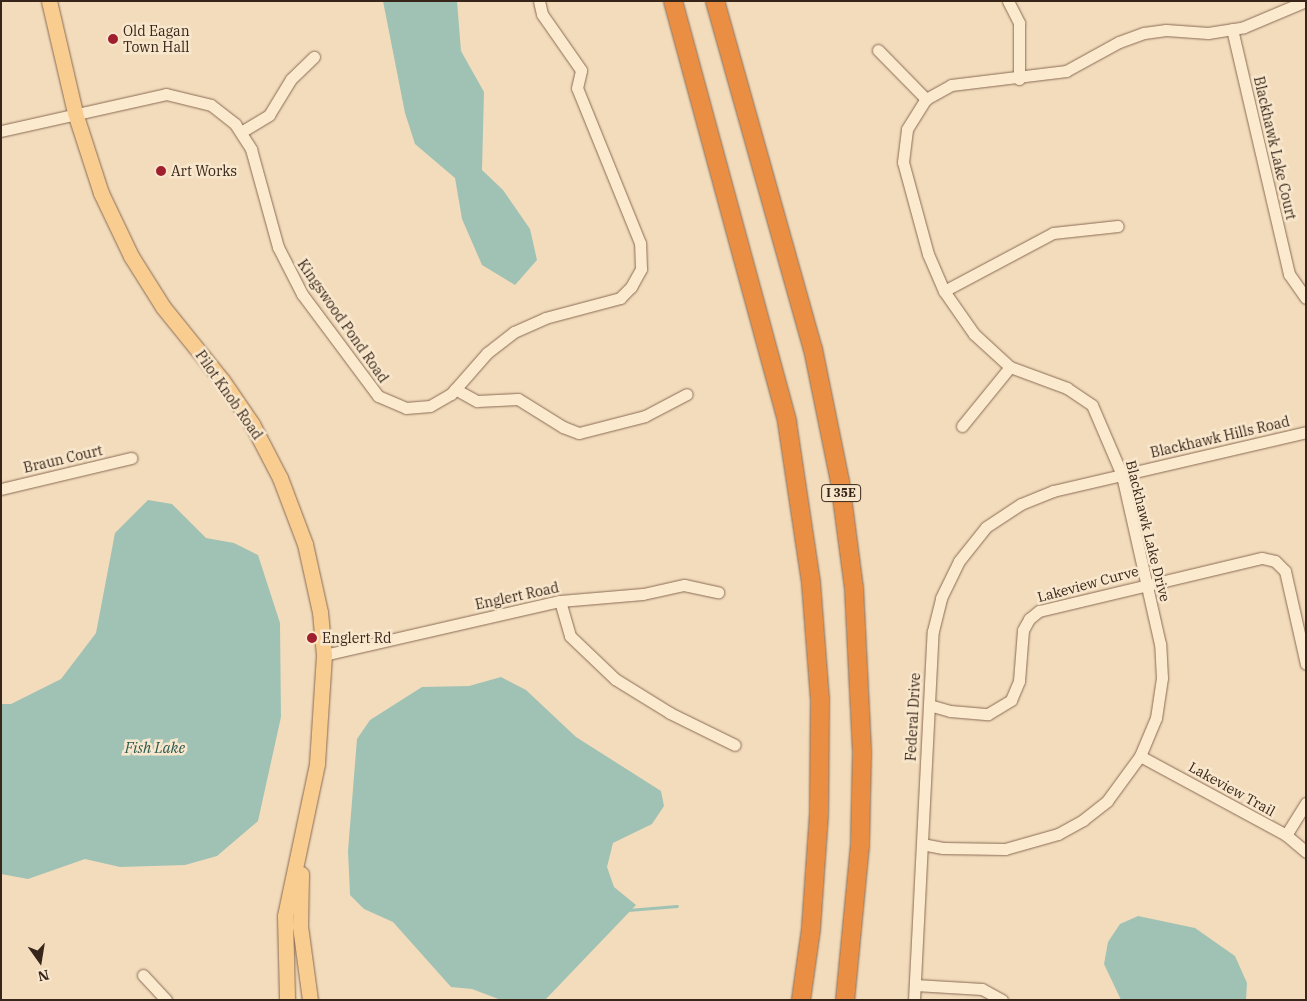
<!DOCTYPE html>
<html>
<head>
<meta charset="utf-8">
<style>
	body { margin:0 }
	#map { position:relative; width:1307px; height:1001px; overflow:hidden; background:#f2dcbc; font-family:"IBM Plex Serif",serif }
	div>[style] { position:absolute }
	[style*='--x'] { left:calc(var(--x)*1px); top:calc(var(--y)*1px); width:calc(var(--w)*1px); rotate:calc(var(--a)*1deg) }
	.water>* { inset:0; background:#a0c2b4 }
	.stream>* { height:3px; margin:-1.5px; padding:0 1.5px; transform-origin:1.5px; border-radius:1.5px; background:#a0c2b4 }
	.roads { filter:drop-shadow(0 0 1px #8a6b54) drop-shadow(0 0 1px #8a6b54) }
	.minor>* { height:11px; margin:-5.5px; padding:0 5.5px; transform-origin:5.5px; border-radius:5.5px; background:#fceacf }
	.major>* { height:15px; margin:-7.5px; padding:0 7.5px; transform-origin:7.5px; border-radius:7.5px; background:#f9cc8f }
	.highway>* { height:18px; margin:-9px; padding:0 9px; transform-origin:9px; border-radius:9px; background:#ea8e43 }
	.dots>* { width:14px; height:14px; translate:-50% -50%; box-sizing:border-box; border:2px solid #f8e7cc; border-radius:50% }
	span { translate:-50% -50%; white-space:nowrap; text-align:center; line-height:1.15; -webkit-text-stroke:5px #f8e7cc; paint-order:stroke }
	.shield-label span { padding:1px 4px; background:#f8e7cc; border:1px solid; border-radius:4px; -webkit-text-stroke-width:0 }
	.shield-label { font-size:12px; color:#38251a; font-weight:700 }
	.poi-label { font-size:14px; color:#38251a }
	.left { translate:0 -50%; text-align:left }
	.street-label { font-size:14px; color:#38251a }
	.water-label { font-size:15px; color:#285951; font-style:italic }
	.frame { position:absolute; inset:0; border:2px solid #38251a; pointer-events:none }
	.north { position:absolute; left:15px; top:936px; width:50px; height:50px; -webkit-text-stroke:4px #f8e7cc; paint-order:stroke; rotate:167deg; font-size:14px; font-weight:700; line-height:20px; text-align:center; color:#38251a }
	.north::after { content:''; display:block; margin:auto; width:18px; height:22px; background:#38251a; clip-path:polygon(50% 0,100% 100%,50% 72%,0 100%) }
</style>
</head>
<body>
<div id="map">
	<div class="water">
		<div style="clip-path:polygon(383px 1px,457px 1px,461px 51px,484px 92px,482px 170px,503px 190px,530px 229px,537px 260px,515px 285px,482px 265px,462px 219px,455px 178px,415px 144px,405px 113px)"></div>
		<div style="clip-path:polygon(148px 500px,172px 504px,206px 538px,234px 543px,258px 555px,280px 623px,281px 717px,258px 821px,217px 856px,185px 865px,120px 867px,85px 859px,28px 879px,1px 874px,1px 704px,11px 704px,61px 679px,96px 633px,115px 533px)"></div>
		<div style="clip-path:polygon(501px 677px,526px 690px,576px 737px,661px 791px,664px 806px,652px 824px,613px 843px,607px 867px,614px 887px,636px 905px,545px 1000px,501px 1000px,472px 989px,451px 987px,393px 922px,364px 909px,350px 895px,348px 851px,357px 739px,370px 720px,422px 687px,469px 686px)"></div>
		<div style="clip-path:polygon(1138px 916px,1195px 928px,1235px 956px,1247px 983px,1246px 1000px,1121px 1000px,1104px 964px,1108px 942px,1120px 924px)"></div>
	</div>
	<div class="stream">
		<div style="--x:628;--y:910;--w:49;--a:-4.7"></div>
	</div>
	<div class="roads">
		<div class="minor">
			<div style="--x:1008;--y:1;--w:25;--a:63"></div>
			<div style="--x:1019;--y:23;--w:56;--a:90"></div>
			<div style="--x:1232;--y:29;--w:252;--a:76.9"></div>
			<div style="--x:1289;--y:274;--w:29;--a:55"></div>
			<div style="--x:878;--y:50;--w:69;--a:45.6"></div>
			<div style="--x:1;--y:131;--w:169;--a:-12.6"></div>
			<div style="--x:166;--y:94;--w:46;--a:13.7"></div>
			<div style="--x:211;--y:105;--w:31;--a:38"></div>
			<div style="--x:235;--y:124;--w:30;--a:57"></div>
			<div style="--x:251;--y:149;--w:102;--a:74.6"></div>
			<div style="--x:278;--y:247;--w:53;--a:62.9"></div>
			<div style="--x:302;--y:294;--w:127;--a:53.3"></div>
			<div style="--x:378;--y:396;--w:30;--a:23"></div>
			<div style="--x:406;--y:408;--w:24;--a:-5"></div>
			<div style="--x:430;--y:406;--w:24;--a:-30"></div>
			<div style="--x:451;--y:394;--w:55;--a:-48.7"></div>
			<div style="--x:487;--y:353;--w:34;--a:-38"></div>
			<div style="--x:514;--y:332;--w:34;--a:-24"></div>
			<div style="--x:545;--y:318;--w:78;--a:-14.9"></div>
			<div style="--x:620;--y:298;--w:16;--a:-45"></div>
			<div style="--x:631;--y:287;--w:21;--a:-61"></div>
			<div style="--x:641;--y:269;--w:26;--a:-92"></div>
			<div style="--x:640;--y:243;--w:167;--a:-112.1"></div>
			<div style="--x:577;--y:88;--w:18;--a:-77"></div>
			<div style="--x:581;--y:70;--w:68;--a:-124.9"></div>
			<div style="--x:542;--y:14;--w:13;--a:-103"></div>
			<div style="--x:241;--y:132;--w:33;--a:-31"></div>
			<div style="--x:269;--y:115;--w:42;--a:-58.6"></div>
			<div style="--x:291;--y:79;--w:32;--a:-44"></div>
			<div style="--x:944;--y:291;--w:123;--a:-28"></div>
			<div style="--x:1053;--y:233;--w:65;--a:-6.1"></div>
			<div style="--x:455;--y:389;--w:25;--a:29"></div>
			<div style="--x:477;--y:401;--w:41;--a:-2.8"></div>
			<div style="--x:518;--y:399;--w:53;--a:31.9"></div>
			<div style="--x:563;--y:427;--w:17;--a:21"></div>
			<div style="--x:579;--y:433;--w:68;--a:-14.4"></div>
			<div style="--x:645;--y:416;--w:47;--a:-27.6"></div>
			<div style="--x:962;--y:426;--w:76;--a:-50.9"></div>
			<div style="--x:1;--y:489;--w:134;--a:-13.4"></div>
			<div style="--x:560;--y:601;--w:36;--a:74"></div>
			<div style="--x:570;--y:636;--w:62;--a:43.7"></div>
			<div style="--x:615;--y:679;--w:65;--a:31.7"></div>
			<div style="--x:670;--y:713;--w:72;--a:26.2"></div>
			<div style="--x:324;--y:655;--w:242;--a:-12.9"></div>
			<div style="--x:560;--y:601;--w:83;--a:-4.8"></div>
			<div style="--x:643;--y:594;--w:42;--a:-12.4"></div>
			<div style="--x:684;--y:585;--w:35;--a:12"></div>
			<div style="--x:929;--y:705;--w:22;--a:16"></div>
			<div style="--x:950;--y:711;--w:38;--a:5"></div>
			<div style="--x:988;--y:714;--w:27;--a:-31"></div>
			<div style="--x:1011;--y:700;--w:21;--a:-67"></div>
			<div style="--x:1019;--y:681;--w:51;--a:-85.5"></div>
			<div style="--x:1023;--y:630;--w:13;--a:-61"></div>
			<div style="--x:1029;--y:619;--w:13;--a:-39"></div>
			<div style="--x:1039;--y:611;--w:229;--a:-13.4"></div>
			<div style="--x:1262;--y:558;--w:13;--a:13"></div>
			<div style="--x:1275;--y:561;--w:14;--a:45"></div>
			<div style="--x:1285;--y:571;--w:95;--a:77.3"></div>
			<div style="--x:1140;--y:756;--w:166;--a:28.4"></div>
			<div style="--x:1286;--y:835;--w:26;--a:40"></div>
			<div style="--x:1286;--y:835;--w:38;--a:-58"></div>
			<div style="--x:922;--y:844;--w:21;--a:11"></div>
			<div style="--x:943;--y:848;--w:62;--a:0.9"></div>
			<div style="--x:1005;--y:849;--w:55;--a:-15.8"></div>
			<div style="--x:1058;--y:834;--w:29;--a:-29"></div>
			<div style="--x:1083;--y:820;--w:31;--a:-38"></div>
			<div style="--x:1107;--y:801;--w:56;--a:-53.7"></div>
			<div style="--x:1140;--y:756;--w:41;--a:-67.2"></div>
			<div style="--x:1156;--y:718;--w:40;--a:-81.5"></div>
			<div style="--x:1162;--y:678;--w:34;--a:-93"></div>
			<div style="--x:1160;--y:644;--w:173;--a:-102.7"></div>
			<div style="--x:1122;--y:475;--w:76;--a:-113.2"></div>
			<div style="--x:1092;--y:405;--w:30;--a:-146"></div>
			<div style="--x:1067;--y:388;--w:61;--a:-159.8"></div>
			<div style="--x:1010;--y:367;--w:49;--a:-137.5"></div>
			<div style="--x:974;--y:334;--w:52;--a:-124.9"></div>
			<div style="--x:944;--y:291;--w:40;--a:-113.4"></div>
			<div style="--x:928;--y:254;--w:95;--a:-105.2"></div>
			<div style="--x:903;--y:162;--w:33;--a:-83"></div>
			<div style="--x:907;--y:129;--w:36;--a:-58"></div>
			<div style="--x:926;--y:99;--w:29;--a:-29"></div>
			<div style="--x:951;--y:85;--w:116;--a:-6.9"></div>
			<div style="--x:1066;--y:71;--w:60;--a:-28.7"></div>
			<div style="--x:1119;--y:42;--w:27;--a:-20"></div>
			<div style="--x:1144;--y:33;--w:22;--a:-8"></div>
			<div style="--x:1166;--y:30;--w:42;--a:4.1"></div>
			<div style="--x:1208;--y:33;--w:36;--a:-9"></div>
			<div style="--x:1244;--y:27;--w:67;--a:-22.8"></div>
			<div style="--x:143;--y:975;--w:34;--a:47"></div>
			<div style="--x:915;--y:985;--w:67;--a:3.4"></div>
			<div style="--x:982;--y:989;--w:23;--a:29"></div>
			<div style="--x:914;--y:1000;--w:369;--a:-87.1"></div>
			<div style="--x:933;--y:631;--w:34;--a:-76"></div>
			<div style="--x:941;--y:598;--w:41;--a:-64.1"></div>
			<div style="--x:959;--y:561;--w:43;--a:-51.5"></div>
			<div style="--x:986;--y:527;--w:42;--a:-33.3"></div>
			<div style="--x:1021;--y:504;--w:35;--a:-22"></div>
			<div style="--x:1053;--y:491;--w:260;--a:-13.1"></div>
		</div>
		<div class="major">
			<div style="--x:49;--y:1;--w:115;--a:76.9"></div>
			<div style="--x:75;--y:113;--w:84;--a:72"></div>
			<div style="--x:101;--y:193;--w:70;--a:64.5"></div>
			<div style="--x:131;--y:256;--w:60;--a:57.9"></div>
			<div style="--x:163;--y:307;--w:94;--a:51.1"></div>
			<div style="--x:222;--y:380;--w:53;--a:55.7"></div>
			<div style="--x:252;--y:424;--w:61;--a:62.6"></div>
			<div style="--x:280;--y:478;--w:71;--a:69.3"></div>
			<div style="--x:305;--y:544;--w:70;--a:77.6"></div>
			<div style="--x:320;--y:612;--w:43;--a:84.7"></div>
			<div style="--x:324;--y:655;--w:109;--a:93.7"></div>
			<div style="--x:317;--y:764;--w:155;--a:101.9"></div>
			<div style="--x:285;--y:916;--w:84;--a:88.6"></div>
			<div style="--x:301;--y:874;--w:52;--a:91.1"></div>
			<div style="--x:300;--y:926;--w:75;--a:82.3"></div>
		</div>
		<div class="highway">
			<div style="--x:673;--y:1;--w:436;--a:74.8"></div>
			<div style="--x:787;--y:422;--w:163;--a:81.5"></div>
			<div style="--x:811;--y:583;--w:116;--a:85.6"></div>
			<div style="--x:820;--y:699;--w:115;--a:90.5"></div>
			<div style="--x:819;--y:814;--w:115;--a:94"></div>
			<div style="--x:811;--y:929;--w:72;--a:98"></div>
			<div style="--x:715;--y:1;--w:362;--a:74.3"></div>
			<div style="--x:813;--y:349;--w:136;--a:78.5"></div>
			<div style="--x:840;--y:482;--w:107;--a:82.5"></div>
			<div style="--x:854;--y:588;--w:166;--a:87.2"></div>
			<div style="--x:862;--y:754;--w:91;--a:91.3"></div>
			<div style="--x:860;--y:845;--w:156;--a:95.5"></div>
		</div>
	</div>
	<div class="dots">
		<div style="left:113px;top:39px;background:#9f1f2e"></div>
		<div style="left:161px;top:171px;background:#9f1f2e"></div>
		<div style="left:312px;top:638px;background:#9f1f2e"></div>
	</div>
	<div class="shield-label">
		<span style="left:841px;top:493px">I 35E</span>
	</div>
	<div class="poi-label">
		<span class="left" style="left:123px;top:39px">Old Eagan<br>Town Hall</span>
		<span class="left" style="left:171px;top:171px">Art Works</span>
		<span class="left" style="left:322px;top:638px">Englert Rd</span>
	</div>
	<div class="street-label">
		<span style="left:1275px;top:148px;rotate:77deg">Blackhawk Lake Court</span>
		<span style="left:343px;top:321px;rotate:55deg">Kingswood Pond Road</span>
		<span style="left:229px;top:395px;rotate:55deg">Pilot Knob Road</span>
		<span style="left:1220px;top:437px;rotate:-13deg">Blackhawk Hills Road</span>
		<span style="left:63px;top:459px;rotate:-13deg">Braun Court</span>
		<span style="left:1148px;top:531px;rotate:76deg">Blackhawk Lake Drive</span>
		<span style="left:1088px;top:584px;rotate:-15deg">Lakeview Curve</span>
		<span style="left:517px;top:596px;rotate:-12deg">Englert Road</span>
		<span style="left:913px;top:717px;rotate:-87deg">Federal Drive</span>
		<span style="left:1232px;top:789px;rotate:29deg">Lakeview Trail</span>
	</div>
	<div class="water-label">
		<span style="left:155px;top:748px">Fish Lake</span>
	</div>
	<div class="frame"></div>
	<div class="north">N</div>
</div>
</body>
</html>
